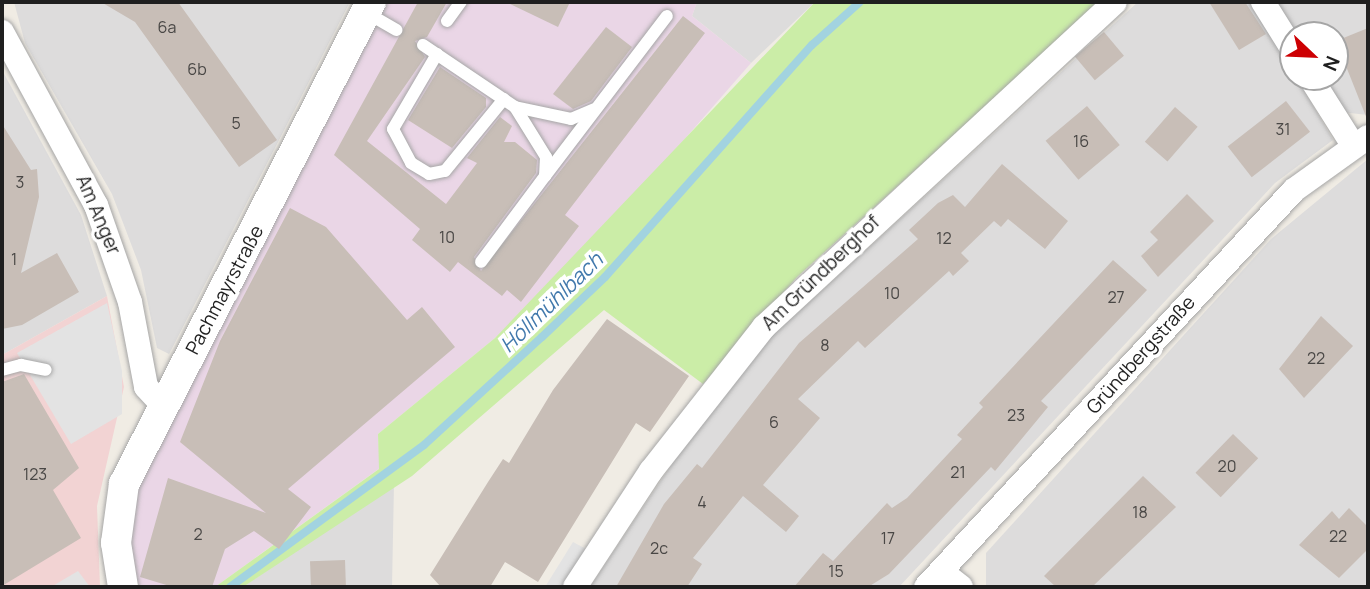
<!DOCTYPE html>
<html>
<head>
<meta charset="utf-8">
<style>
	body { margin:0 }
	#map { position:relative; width:1370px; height:589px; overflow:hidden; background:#f0ece4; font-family:Manrope,sans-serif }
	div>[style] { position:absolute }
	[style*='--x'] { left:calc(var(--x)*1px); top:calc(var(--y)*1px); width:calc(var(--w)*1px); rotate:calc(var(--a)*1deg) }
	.residential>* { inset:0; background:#dddcdc }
	.commercial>* { inset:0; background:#f2d3d3 }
	.industrial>* { inset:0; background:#ead6e6 }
	.grass>* { inset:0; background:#cbeda7 }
	.parking>* { inset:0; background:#e3e3e3 }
	.stream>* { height:8px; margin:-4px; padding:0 4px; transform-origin:4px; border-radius:4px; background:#a2d3e0 }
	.building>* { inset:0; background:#c8beb7; transform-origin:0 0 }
	.roads { filter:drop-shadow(0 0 2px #a6a6a6) drop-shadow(0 0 2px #a6a6a6) }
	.service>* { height:12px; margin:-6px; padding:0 6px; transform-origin:6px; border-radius:6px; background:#fff }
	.minor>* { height:24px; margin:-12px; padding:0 12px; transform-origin:12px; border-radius:12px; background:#fff }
	.tertiary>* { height:30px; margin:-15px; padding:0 15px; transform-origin:15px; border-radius:15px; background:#fff }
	span { translate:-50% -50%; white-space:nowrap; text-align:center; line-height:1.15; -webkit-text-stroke:7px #fff; paint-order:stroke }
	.number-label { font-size:16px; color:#494745 }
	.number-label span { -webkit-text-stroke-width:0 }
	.street-label { font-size:19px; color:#1f1f1f }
	.water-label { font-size:21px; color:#4279ac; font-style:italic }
	.frame { position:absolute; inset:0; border:4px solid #1f1f1f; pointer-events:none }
	.north { position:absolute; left:1279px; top:21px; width:70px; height:70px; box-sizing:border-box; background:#fff; border:2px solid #a5a5a5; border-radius:50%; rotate:113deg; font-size:19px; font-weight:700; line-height:28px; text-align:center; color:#1f1f1f }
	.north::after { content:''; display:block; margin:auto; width:24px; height:32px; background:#cd0003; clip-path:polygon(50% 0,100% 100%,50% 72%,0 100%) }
</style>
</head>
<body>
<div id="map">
	<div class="residential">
		<div style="clip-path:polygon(14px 2px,350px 2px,169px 354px,157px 348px,141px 270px,112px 194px,25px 43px)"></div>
		<div style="clip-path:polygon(697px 2px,815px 2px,751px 63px,692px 16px)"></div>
		<div style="clip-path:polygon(1138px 2px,1253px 2px,1333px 140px,1275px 183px,899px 587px,590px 587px,694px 431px,773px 335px)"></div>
		<div style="clip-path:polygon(1273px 2px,1368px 2px,1368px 115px,1341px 112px,1320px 77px,1335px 77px,1335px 35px,1294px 35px)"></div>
		<div style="clip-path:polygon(2px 70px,81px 215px,107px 296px,2px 355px)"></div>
		<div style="clip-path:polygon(1368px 159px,1368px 587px,986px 586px,986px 553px,1271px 239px)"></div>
		<div style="clip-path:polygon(394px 484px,392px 587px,243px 587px,389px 487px)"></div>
	</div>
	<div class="commercial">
		<div style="clip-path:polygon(107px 296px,124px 387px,97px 506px,100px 587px,2px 587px,2px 355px)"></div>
	</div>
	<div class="industrial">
		<div style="clip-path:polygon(385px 2px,697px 2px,692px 16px,751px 63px,628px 204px,495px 338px,378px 434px,380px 468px,215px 587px,140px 587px,131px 566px,127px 513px,141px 479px)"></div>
	</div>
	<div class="grass">
		<div style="clip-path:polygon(815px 2px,1101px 2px,797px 277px,703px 384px,604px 310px,412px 476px,243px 587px,215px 587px,379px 469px,378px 434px,495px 338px)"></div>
	</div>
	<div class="parking">
		<div style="clip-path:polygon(107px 303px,122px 371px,122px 414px,71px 444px,17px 353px)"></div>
		<div style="clip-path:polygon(573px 542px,586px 549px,562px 587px,545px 587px)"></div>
		<div style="clip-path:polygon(78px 571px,90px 587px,51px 587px)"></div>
	</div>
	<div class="stream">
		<div style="--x:230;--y:587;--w:240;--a:-36.2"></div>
		<div style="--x:424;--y:445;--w:160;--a:-42.5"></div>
		<div style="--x:542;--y:337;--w:87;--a:-43.6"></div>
		<div style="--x:605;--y:277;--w:311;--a:-48.3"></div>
		<div style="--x:812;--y:45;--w:64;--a:-41.9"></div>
	</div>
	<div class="building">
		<div style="clip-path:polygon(101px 2px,178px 2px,277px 140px,239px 167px,135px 22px)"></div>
		<div style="clip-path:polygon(418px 2px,447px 2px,427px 37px,415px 41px,425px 57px,367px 141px,446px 204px,477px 163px,467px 158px,500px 117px,512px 126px,504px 142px,515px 142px,537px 160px,536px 173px,474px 257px,481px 271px,683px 16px,705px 33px,565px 215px,579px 226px,521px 302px,507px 290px,502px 296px,458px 262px,450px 272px,412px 240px,420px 229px,334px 155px)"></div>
		<div style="clip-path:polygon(506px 2px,570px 2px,558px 27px)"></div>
		<div style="clip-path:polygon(1209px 2px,1245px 2px,1266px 34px,1239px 50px)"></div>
		<div style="clip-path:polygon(606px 27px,632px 47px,591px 101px,573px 109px,553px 94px)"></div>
		<div style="clip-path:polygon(1368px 28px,1368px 119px,1367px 119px,1336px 41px)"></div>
		<div style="left:1104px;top:32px;width:31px;height:38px;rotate:50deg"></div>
		<div style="clip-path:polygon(440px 67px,486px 98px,486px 107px,452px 148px,408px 120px)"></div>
		<div style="left:1286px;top:101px;width:39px;height:74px;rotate:52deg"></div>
		<div style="left:1087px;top:106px;width:51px;height:54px;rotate:50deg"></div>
		<div style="left:1175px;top:107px;width:30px;height:46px;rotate:41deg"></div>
		<div style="clip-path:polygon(2px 124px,31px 170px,37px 169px,39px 197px,21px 273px,57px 253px,79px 292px,22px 325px,2px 329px)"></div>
		<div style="clip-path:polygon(1002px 164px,1068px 221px,1045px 249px,1008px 219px,1001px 227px,994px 221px,961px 253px,969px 261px,953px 276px,949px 271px,865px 348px,858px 341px,798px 399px,820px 418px,763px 485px,799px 516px,786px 532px,743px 496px,693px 558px,702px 564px,687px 587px,616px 587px,664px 504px,697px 464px,702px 468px,799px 343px,918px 239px,909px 230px,938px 203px,953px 195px,965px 207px)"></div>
		<div style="clip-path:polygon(1187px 194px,1214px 221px,1158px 277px,1141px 256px,1158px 240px,1150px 232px)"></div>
		<div style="clip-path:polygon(290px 208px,326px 227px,407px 320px,422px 307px,455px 347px,288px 489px,311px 507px,279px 549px,254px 531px,225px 549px,212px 587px,173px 587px,140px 577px,168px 478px,266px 513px,180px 442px,220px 341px)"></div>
		<div style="clip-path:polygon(1113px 260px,1147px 290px,1041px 401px,1048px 407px,995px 471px,991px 467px,889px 574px,868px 587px,794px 587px,823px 553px,833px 561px,887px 503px,892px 508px,907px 498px,962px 439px,957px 435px,983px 407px,979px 403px)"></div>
		<div style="clip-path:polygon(1321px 316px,1353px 346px,1304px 398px,1279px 369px)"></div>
		<div style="clip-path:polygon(607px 319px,689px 376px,650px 432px,636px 423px,538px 582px,505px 562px,490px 587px,441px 587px,430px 575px,488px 482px,503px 459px,509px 463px,553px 390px)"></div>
		<div style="clip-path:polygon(24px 374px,79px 468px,53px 490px,81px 538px,2px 586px,2px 382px)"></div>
		<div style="left:1233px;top:434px;width:35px;height:54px;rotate:44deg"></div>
		<div style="clip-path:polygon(1143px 476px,1176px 507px,1092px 587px,1056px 587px,1044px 576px)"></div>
		<div style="clip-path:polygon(1349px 508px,1368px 527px,1368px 549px,1339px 578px,1299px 545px,1332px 511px,1339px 519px)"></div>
		<div style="left:345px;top:560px;width:27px;height:35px;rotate:88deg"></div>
	</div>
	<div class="roads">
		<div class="service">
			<div style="--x:367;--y:13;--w:34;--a:30"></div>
			<div style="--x:447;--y:21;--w:24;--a:-54"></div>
			<div style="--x:423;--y:45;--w:111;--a:34"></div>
			<div style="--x:515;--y:107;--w:59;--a:58.2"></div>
			<div style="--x:546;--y:157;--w:19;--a:93"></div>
			<div style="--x:545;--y:176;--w:107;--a:126.7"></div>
			<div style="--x:437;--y:54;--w:87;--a:120.4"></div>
			<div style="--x:393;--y:129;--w:38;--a:62"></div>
			<div style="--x:411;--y:163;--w:21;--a:31"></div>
			<div style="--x:429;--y:174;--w:16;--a:-11"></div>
			<div style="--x:445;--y:171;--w:93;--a:-50.7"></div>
			<div style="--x:515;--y:107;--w:57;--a:12.1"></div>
			<div style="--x:571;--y:119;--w:25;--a:-23"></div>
			<div style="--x:545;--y:176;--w:201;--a:-52.7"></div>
			<div style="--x:2;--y:370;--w:20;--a:-15"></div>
			<div style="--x:21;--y:365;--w:25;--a:11"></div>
		</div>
		<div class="minor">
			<div style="--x:1263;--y:2;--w:57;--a:58"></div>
			<div style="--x:2;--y:32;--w:197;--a:61.5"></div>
			<div style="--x:96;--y:205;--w:103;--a:70.7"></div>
			<div style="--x:130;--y:302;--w:86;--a:79.3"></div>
			<div style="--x:146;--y:387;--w:26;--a:47"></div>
			<div style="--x:1310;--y:77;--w:80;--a:57.7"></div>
			<div style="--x:942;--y:572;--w:24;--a:38"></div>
			<div style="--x:575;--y:587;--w:139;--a:-56.8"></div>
			<div style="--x:651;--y:471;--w:183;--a:-51.9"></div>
			<div style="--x:764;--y:327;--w:478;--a:-42.8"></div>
			<div style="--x:926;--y:587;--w:541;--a:-47.17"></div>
			<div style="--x:1294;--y:190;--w:91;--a:-35.6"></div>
		</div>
		<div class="tertiary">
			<div style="--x:123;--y:587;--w:45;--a:-99"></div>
			<div style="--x:116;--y:543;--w:60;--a:-82.3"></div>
			<div style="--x:124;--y:484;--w:542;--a:-62.87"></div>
		</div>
	</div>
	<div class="number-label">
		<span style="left:167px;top:27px">6a</span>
		<span style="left:197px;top:69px">6b</span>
		<span style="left:236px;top:123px">5</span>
		<span style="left:1283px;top:129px">31</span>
		<span style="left:1081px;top:141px">16</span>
		<span style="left:20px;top:182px">3</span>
		<span style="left:447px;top:237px">10</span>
		<span style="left:944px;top:238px">12</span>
		<span style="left:14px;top:259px">1</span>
		<span style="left:892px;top:293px">10</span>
		<span style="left:1116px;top:297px">27</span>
		<span style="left:825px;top:345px">8</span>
		<span style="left:1316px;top:358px">22</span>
		<span style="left:1016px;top:415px">23</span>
		<span style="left:774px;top:422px">6</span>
		<span style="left:1227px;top:466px">20</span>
		<span style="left:958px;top:472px">21</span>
		<span style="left:35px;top:474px">123</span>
		<span style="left:702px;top:502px">4</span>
		<span style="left:1140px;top:512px">18</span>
		<span style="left:198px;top:534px">2</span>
		<span style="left:1338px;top:536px">22</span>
		<span style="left:888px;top:538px">17</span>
		<span style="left:659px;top:548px">2c</span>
		<span style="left:836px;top:571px">15</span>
	</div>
	<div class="street-label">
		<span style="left:98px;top:215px;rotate:67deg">Am Anger</span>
		<span style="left:821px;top:273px;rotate:-44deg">Am Gründberghof</span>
		<span style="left:225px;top:290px;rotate:-62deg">Pachmayrstraße</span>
		<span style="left:1141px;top:355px;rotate:-48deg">Gründbergstraße</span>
	</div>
	<div class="water-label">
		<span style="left:551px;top:302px;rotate:-44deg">Höllmühlbach</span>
	</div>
	<div class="frame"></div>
	<div class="north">N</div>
</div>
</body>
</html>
